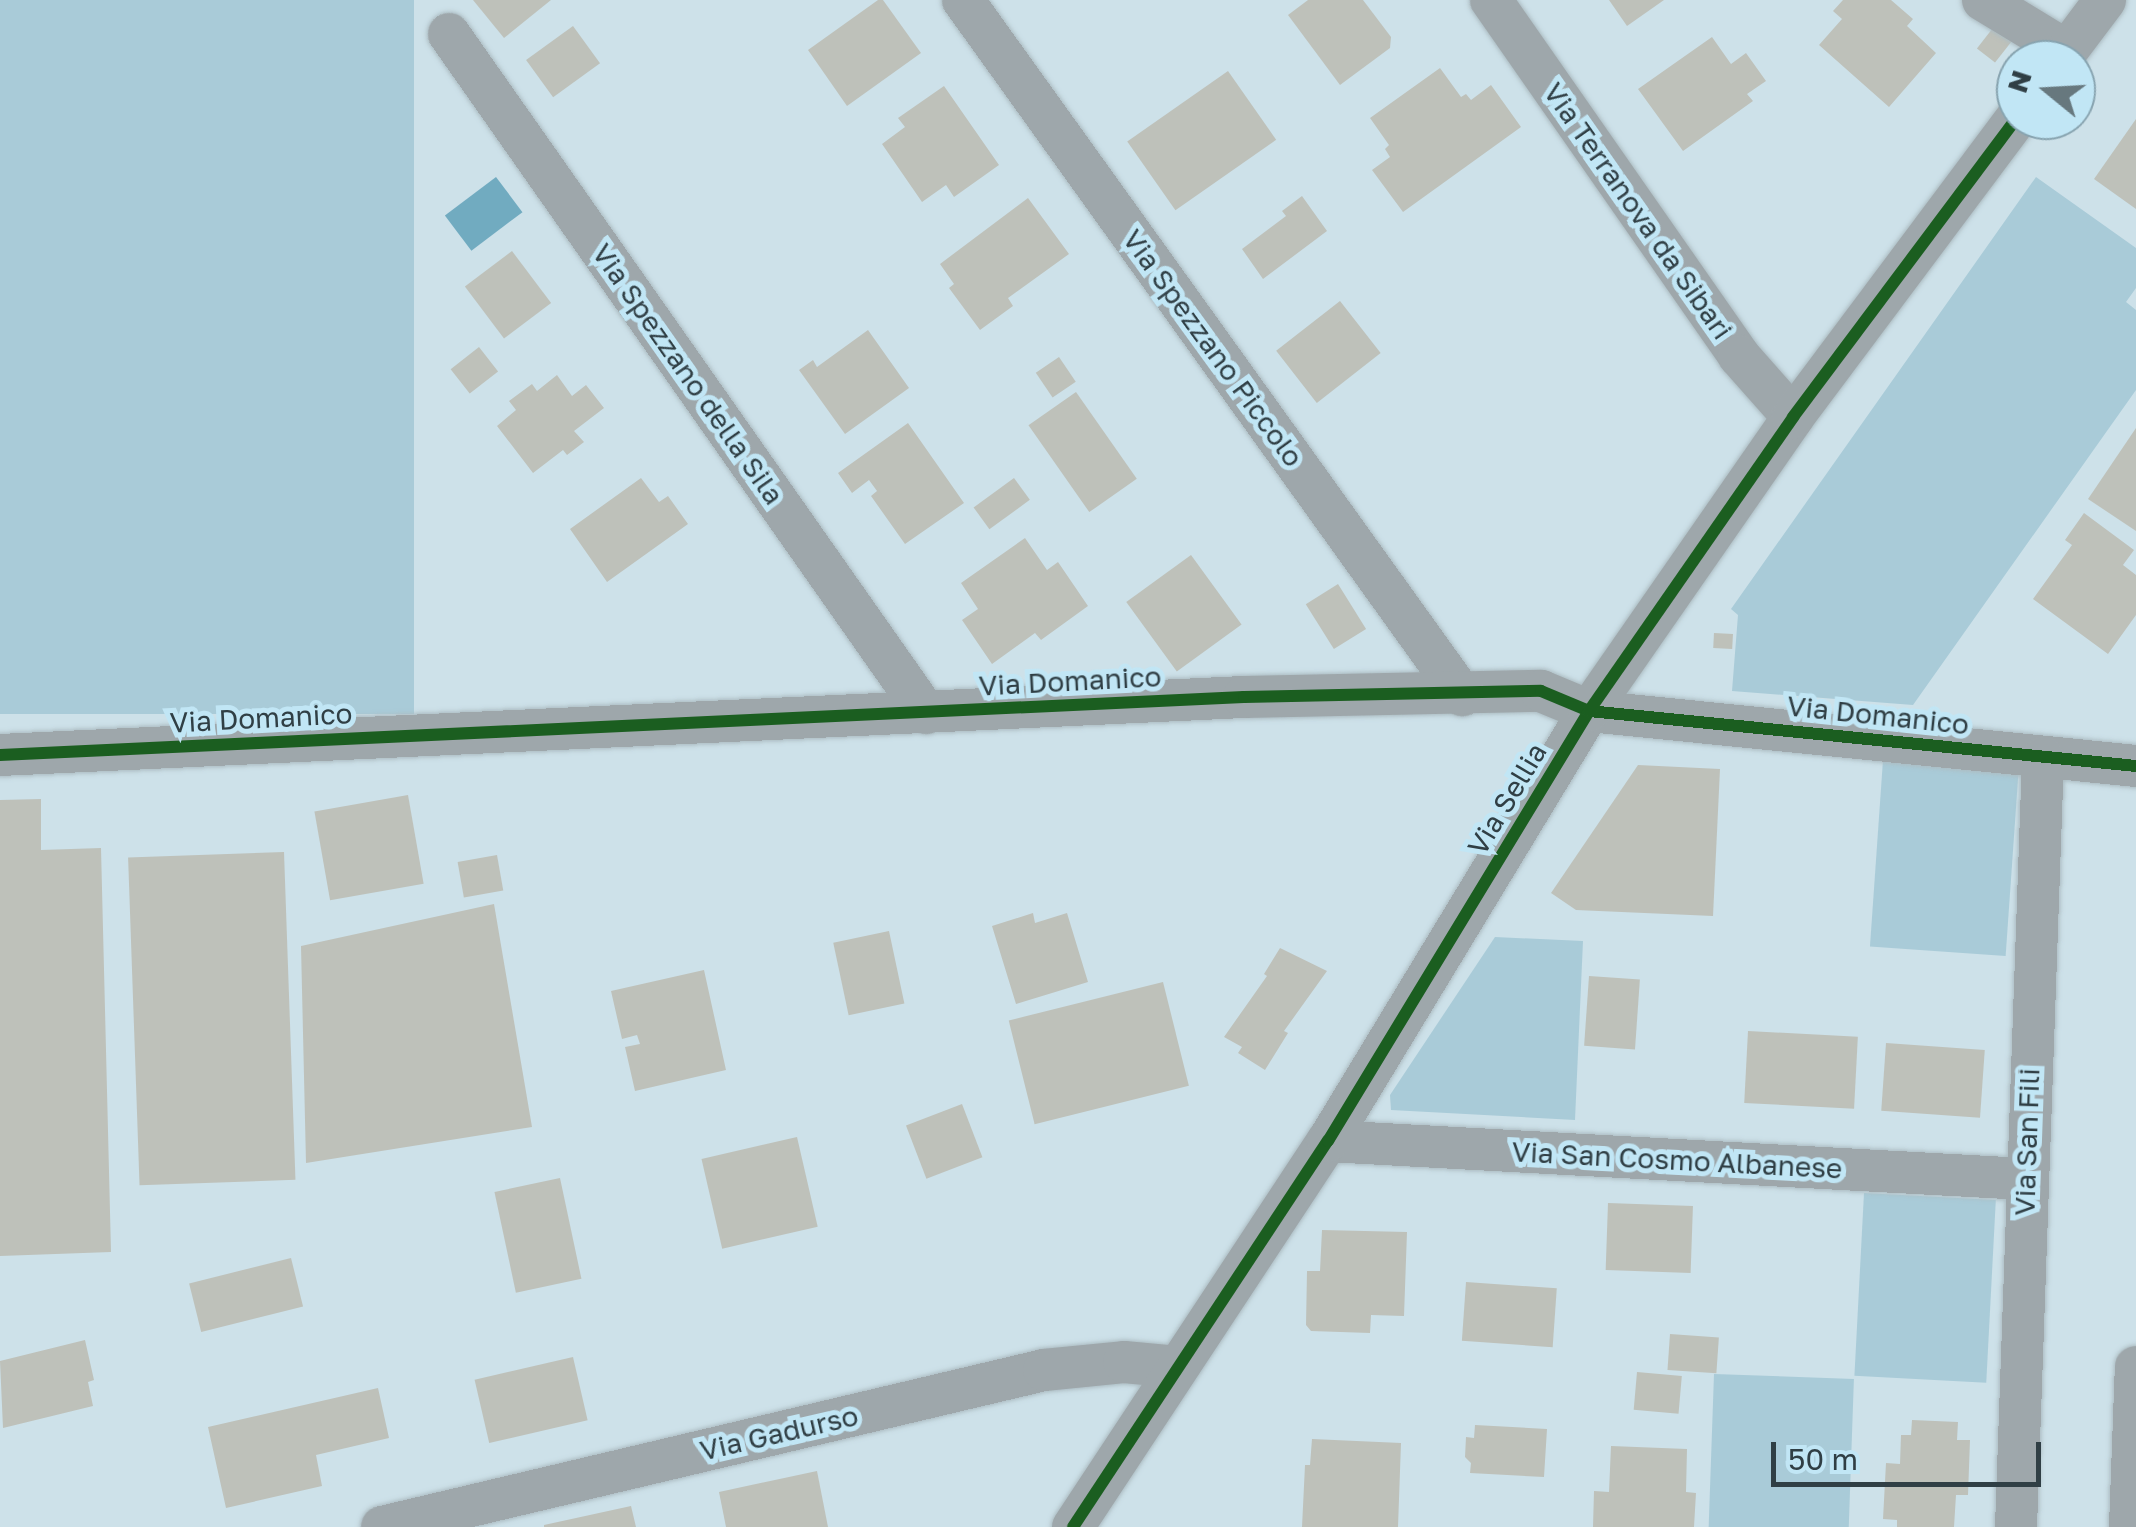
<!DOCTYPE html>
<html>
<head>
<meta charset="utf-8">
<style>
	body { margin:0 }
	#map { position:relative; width:2136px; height:1527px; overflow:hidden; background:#cde1e9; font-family:"Golos Text",sans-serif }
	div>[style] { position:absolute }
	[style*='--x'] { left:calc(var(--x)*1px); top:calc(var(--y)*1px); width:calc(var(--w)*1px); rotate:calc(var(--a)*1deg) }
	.green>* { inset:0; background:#a9cbd8; transform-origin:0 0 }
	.water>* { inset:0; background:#71abc0; transform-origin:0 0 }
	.building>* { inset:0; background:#bec1ba; transform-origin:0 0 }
	.roads { filter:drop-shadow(0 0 2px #adbdc3) drop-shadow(0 0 2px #adbdc3) }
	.minor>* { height:42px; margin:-21px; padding:0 21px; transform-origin:21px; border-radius:21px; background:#9ea7ab }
	.cycleway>* { height:12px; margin:-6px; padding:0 6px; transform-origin:6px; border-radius:6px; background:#1b5e20 }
	span { translate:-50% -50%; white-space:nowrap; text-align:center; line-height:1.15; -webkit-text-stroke:10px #c1e6f5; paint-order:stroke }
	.street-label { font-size:28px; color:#303f45 }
	.north { position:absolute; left:1996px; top:40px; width:100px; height:100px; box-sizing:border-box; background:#c1e6f5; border:2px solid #87a3af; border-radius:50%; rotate:288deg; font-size:28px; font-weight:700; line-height:40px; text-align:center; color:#303f45 }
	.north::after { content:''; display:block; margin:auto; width:35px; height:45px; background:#67787e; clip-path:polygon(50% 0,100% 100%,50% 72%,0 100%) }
	.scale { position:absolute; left:1771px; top:1442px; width:270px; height:45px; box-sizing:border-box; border:5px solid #303f45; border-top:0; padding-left:12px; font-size:30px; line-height:35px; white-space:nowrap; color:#303f45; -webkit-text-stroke:8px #c1e6f5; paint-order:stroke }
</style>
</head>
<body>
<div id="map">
	<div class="green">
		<div style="left:0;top:0;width:414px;height:714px"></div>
		<div style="clip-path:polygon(2036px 177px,2136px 248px,2136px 288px,2126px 302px,2136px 310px,2136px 390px,1913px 705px,1732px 691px,1738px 615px,1731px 609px)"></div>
		<div style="left:1883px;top:760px;width:136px;height:187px;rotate:4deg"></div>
		<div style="clip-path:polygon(1495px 937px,1583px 941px,1575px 1120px,1391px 1110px,1390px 1095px)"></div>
		<div style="left:1864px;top:1193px;width:132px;height:183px;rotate:3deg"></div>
		<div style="left:1714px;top:1374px;width:140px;height:153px;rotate:2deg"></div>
	</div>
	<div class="water">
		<div style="left:496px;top:177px;width:44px;height:64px;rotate:53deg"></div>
	</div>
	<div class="building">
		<div style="clip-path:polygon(473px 0,551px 0,504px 38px)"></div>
		<div style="clip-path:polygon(878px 0,883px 0,921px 53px,847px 106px,808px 50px)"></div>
		<div style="clip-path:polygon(1308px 0,1363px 0,1391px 37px,1390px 48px,1340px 85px,1288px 15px)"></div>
		<div style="clip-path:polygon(1609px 0,1664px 0,1627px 26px)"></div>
		<div style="clip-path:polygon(1843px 0,1891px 0,1913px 19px,1907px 26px,1936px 53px,1889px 107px,1819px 45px,1842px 19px,1833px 11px)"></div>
		<div style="left:1996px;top:24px;width:23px;height:31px;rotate:38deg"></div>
		<div style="left:573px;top:26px;width:46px;height:58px;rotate:54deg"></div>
		<div style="clip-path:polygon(1712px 37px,1731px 64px,1746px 53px,1766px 81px,1747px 94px,1753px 101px,1683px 151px,1638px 89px)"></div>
		<div style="clip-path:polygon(1440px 68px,1461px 97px,1466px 94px,1471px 100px,1491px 85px,1521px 127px,1403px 212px,1372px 170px,1390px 157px,1385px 149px,1389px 145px,1370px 118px)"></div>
		<div style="left:1228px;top:71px;width:84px;height:123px;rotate:55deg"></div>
		<div style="clip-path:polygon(944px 86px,999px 165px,954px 197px,946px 185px,922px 202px,882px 144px,905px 127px,898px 118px)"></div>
		<div style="clip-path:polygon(2136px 119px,2136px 209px,2094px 179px)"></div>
		<div style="clip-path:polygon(1302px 196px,1327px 231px,1263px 279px,1242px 249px,1286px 216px,1282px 211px)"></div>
		<div style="clip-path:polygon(1028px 198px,1069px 254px,1008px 298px,1013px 306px,980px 330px,949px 288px,954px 284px,940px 264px)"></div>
		<div style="left:512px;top:251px;width:65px;height:59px;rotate:53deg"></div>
		<div style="left:1340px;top:301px;width:66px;height:81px;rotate:52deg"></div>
		<div style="clip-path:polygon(868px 330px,909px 388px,845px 434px,799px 370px,813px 360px,817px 367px)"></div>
		<div style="left:479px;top:347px;width:31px;height:36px;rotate:52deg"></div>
		<div style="left:1059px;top:357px;width:30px;height:28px;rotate:56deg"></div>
		<div style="clip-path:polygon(557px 375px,572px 396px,586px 385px,604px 408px,574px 431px,584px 442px,567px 455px,563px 450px,533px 473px,497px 426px,516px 410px,509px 401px,532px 384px,537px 391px)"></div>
		<div style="left:1076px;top:392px;width:106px;height:58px;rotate:55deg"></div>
		<div style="clip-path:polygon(908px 423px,964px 503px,905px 544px,871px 496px,877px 491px,869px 480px,852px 493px,838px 473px)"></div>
		<div style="clip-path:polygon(2136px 428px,2136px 531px,2088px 499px)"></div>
		<div style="clip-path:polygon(641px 478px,659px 502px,668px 496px,688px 524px,607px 582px,570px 529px)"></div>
		<div style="left:1014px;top:478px;width:27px;height:50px;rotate:54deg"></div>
		<div style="clip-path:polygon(2084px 513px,2134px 550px,2123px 565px,2136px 575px,2136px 615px,2108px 654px,2033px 599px,2072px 545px,2065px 540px)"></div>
		<div style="clip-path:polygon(1025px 538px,1047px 570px,1058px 562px,1088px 606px,1041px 640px,1035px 633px,992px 664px,962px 620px,978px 609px,961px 583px)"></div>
		<div style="left:1191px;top:555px;width:86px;height:80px;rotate:54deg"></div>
		<div style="left:1338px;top:584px;width:53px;height:38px;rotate:58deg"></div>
		<div style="left:1714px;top:633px;width:19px;height:15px;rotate:3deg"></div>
		<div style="clip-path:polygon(1638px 765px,1720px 769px,1713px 916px,1576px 910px,1551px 893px)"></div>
		<div style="left:408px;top:795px;width:90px;height:95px;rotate:80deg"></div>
		<div style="clip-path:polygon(41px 799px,41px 850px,101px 848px,111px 1252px,0 1256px,0 800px)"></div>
		<div style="left:284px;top:852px;width:328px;height:156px;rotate:88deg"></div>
		<div style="left:497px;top:855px;width:36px;height:40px;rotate:80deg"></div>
		<div style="clip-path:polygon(494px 904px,532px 1127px,306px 1163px,301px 946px)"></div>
		<div style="clip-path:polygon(1033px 913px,1035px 923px,1067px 913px,1088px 982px,1016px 1004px,992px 926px)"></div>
		<div style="left:889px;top:931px;width:74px;height:57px;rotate:78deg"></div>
		<div style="clip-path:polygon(1280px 948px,1327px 971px,1284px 1031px,1288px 1033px,1265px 1070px,1238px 1053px,1242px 1047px,1224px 1037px,1267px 976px,1264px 974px)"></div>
		<div style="clip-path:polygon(704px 970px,726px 1070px,635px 1091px,625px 1047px,640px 1044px,637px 1035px,622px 1039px,611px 991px)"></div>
		<div style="left:1589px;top:976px;width:51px;height:70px;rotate:4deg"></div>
		<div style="left:1163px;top:982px;width:107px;height:159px;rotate:76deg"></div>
		<div style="left:1748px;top:1031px;width:110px;height:72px;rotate:3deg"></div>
		<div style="left:1886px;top:1043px;width:99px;height:68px;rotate:4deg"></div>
		<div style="left:962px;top:1104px;width:57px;height:60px;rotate:69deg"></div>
		<div style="left:797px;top:1137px;width:92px;height:98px;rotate:77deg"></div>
		<div style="left:560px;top:1178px;width:103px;height:67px;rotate:78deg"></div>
		<div style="left:1608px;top:1203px;width:85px;height:67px;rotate:2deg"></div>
		<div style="clip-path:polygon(1322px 1230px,1407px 1232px,1404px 1316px,1371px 1315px,1370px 1333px,1311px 1331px,1306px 1325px,1307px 1271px,1320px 1271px)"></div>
		<div style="left:291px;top:1258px;width:50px;height:105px;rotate:76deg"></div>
		<div style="left:1466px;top:1282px;width:91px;height:59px;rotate:4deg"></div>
		<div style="left:1670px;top:1334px;width:49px;height:36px;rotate:4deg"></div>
		<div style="clip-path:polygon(85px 1340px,94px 1380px,88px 1382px,93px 1406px,3px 1428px,0 1361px)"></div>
		<div style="left:573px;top:1357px;width:65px;height:101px;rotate:77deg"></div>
		<div style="left:1637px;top:1372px;width:45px;height:38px;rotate:5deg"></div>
		<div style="clip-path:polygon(378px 1388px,389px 1438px,316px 1455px,322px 1486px,226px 1508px,208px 1427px)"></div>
		<div style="clip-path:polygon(1912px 1420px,1958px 1422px,1957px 1440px,1970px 1440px,1968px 1495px,1956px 1495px,1954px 1527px,1897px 1527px,1897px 1520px,1883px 1519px,1886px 1463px,1900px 1464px,1901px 1435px,1911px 1435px)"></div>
		<div style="clip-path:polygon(1475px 1425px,1547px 1429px,1544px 1477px,1470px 1473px,1471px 1463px,1465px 1457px,1466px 1437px,1474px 1438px)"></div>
		<div style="clip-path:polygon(1312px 1439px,1401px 1443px,1398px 1527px,1302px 1527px,1305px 1465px,1310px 1465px)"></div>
		<div style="clip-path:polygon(1611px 1446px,1687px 1449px,1686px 1492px,1696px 1493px,1694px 1527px,1593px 1527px,1594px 1491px,1609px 1492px)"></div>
		<div style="clip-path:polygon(817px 1471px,828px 1527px,726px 1527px,719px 1492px)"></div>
		<div style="clip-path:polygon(631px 1506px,636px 1527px,544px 1527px,544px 1525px)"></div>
	</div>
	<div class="roads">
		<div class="minor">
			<div style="--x:963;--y:0;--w:856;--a:54.32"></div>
			<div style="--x:1491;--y:0;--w:434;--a:55.1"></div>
			<div style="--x:1739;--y:356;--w:81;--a:48.5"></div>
			<div style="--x:1983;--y:0;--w:98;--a:31.3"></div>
			<div style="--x:449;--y:34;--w:830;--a:54.91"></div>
			<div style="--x:2060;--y:60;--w:75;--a:-53.1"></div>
			<div style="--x:0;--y:755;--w:1245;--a:-2.67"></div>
			<div style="--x:1244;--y:697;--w:297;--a:-1.2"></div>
			<div style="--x:1541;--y:691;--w:52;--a:22.6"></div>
			<div style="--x:1589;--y:711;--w:550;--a:5.74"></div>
			<div style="--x:1328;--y:1141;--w:698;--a:3.12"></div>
			<div style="--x:382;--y:1527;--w:680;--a:-13.34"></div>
			<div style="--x:1044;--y:1370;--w:80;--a:-5.7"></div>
			<div style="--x:1124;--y:1362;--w:54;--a:5.3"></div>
			<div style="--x:1073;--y:1527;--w:463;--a:-56.6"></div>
			<div style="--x:1328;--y:1141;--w:503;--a:-58.74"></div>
			<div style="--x:1589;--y:711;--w:358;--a:-55.2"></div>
			<div style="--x:1793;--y:417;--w:372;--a:-53.2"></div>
			<div style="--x:2016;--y:1527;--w:770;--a:-87.99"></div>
			<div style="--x:2130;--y:1527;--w:160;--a:-87.9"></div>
		</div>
	</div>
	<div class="cycleway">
		<div style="--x:0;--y:755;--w:1245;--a:-2.67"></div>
		<div style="--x:1244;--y:697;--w:297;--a:-1.2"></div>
		<div style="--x:1541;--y:691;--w:52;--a:22.6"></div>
		<div style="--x:1589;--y:711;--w:550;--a:5.74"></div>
		<div style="--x:1073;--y:1527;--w:463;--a:-56.6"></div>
		<div style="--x:1328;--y:1141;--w:503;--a:-58.74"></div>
		<div style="--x:1589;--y:711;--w:358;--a:-55.2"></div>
		<div style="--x:1793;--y:417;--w:372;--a:-53.2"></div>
	</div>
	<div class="street-label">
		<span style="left:1638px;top:211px;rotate:55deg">Via Terranova da Sibari</span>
		<span style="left:1213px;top:348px;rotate:54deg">Via Spezzano Piccolo</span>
		<span style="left:688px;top:374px;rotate:55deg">Via Spezzano della Sila</span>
		<span style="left:1070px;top:681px;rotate:-3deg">Via Domanico</span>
		<span style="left:1878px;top:715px;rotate:6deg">Via Domanico</span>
		<span style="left:261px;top:718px;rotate:-3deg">Via Domanico</span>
		<span style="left:1507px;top:799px;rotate:-59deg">Via Sellia</span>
		<span style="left:2027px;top:1142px;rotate:-88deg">Via San Fili</span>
		<span style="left:1677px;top:1160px;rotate:3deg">Via San Cosmo Albanese</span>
		<span style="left:779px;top:1433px;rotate:-13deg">Via Gadurso</span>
	</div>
	<div class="north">N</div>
	<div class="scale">50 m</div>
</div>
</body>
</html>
